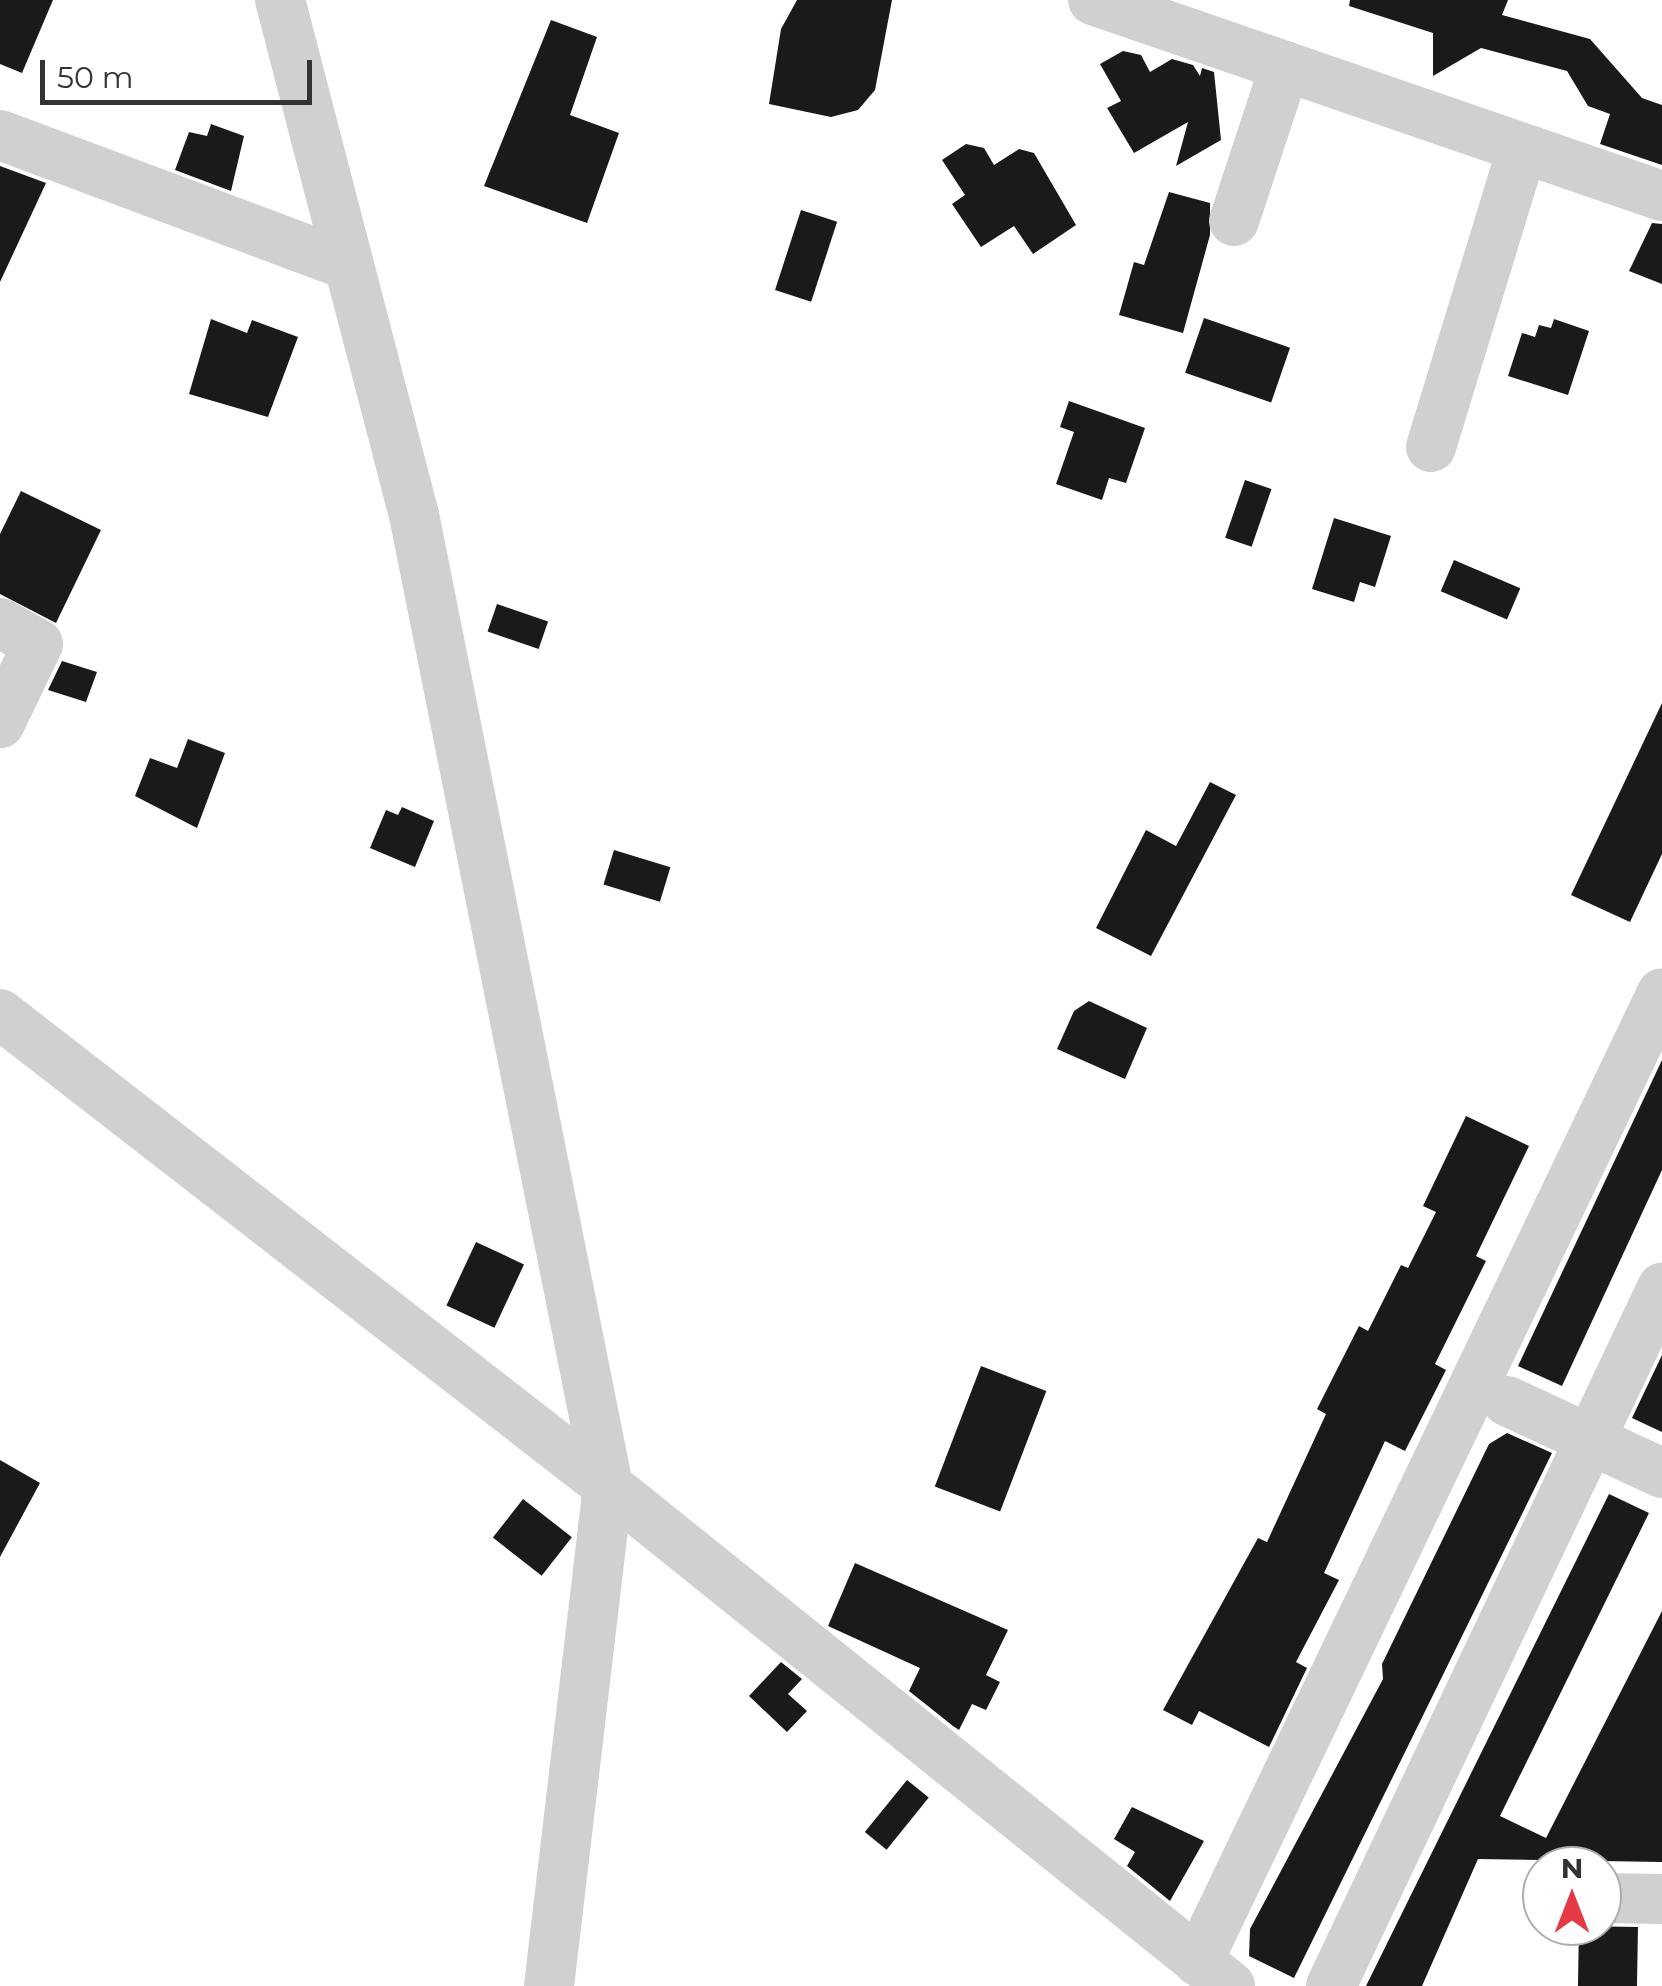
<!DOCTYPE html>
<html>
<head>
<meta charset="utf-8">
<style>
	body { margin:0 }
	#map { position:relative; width:1662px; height:1986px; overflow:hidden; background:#fff; font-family:Montserrat,sans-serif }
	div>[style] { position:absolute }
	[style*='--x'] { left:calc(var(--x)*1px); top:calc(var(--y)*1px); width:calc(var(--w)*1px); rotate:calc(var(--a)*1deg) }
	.building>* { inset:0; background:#1a1a1a; transform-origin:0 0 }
	.minor>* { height:50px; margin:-25px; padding:0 25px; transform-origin:25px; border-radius:25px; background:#d0d0d0 }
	span { translate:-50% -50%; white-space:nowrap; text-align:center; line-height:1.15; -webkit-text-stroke:10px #fff; paint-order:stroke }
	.north { position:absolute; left:1522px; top:1846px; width:100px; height:100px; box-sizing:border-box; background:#fff; border:2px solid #adadad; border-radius:50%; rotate:0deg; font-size:28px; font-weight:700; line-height:40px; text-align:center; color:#333 }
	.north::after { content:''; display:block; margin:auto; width:35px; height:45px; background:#e63946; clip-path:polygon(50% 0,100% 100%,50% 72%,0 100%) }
	.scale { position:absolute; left:40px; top:60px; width:272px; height:45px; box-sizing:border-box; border:5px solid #333; border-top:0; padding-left:12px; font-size:30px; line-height:35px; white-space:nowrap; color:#333; -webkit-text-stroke:8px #fff; paint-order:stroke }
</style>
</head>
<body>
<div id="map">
	<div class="building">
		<div style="clip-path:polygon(0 0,53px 0,22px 73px,0 64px)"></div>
		<div style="clip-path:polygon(797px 0,892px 0,875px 90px,858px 110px,831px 117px,769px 104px,781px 29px)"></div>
		<div style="clip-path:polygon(1350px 0,1508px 0,1502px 15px,1590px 39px,1642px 98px,1662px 105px,1662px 165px,1600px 144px,1610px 114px,1588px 106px,1567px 71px,1481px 48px,1433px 76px,1433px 33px,1349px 6px)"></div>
		<div style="clip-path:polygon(551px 20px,597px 37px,570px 115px,619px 133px,587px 223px,484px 186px)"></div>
		<div style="clip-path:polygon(1123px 51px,1141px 55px,1150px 72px,1172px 59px,1193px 65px,1200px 76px,1202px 68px,1214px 72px,1221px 140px,1176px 166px,1188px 122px,1134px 153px,1107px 108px,1121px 101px,1100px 64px)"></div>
		<div style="clip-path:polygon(211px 124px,244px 136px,231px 191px,175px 170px,189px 132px,207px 136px)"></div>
		<div style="clip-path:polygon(966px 144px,984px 148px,994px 165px,1019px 149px,1034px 153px,1076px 225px,1033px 254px,1014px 226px,981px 247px,952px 204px,965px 195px,942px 160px)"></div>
		<div style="clip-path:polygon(0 166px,46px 183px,0 282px)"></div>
		<div style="clip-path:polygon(1169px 192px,1210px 203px,1210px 235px,1183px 333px,1119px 315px,1134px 262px,1144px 265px)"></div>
		<div style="left:801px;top:210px;width:38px;height:84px;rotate:18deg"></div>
		<div style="clip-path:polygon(1652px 223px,1662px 224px,1662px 284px,1629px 271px)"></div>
		<div style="left:1204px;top:318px;width:91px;height:58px;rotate:19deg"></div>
		<div style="clip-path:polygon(211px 319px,247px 333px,252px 320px,298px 337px,268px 417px,189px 394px)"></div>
		<div style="clip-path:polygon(1554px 319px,1589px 331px,1568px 395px,1508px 376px,1522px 333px,1535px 337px,1539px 325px,1551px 328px)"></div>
		<div style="clip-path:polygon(1069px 401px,1145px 428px,1126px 483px,1109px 478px,1102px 500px,1056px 484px,1074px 432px,1060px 427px)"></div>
		<div style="left:1245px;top:480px;width:28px;height:61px;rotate:19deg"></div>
		<div style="clip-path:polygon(21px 491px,101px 530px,56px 623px,0 594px,0 534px)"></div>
		<div style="clip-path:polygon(1334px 518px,1391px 536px,1375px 587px,1360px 582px,1354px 602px,1312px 589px)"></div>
		<div style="left:1454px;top:560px;width:72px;height:34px;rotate:23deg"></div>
		<div style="left:497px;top:604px;width:54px;height:29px;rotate:19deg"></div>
		<div style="clip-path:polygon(62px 661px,97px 672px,86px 702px,48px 690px)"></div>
		<div style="clip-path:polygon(1662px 703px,1662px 854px,1630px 922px,1571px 895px)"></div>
		<div style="clip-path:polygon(188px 739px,225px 753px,197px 828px,135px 796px,150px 758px,177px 768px)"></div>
		<div style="clip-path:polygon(1210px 782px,1236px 795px,1151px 956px,1096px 928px,1146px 830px,1176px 846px)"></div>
		<div style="clip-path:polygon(402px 807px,434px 821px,415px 867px,370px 848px,386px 810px,398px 815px)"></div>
		<div style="left:614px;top:850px;width:59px;height:36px;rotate:17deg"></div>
		<div style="clip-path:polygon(1089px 1001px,1147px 1028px,1125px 1079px,1057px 1049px,1074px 1011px)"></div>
		<div style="clip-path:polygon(1662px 1060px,1662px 1170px,1562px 1386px,1518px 1366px)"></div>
		<div style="clip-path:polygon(1466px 1116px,1529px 1146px,1476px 1256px,1486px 1261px,1435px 1364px,1446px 1370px,1405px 1451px,1385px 1441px,1324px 1573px,1339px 1580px,1296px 1662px,1307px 1668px,1269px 1747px,1199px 1711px,1192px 1725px,1163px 1710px,1258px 1538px,1267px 1542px,1326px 1414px,1317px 1409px,1359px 1326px,1368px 1331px,1401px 1265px,1408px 1268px,1436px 1212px,1423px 1206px)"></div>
		<div style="left:476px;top:1242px;width:53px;height:70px;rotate:25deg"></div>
		<div style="clip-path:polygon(1662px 1355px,1662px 1432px,1632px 1418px)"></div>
		<div style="left:981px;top:1366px;width:70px;height:129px;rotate:21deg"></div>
		<div style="clip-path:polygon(1507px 1433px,1552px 1453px,1294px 1978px,1249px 1956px,1250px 1929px,1383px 1679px,1382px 1664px,1489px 1444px)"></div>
		<div style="clip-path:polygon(0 1460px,40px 1483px,0 1557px)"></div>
		<div style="clip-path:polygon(1609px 1494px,1649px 1513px,1500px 1816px,1546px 1838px,1662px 1611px,1662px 1862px,1478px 1859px,1422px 1986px,1366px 1986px)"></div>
		<div style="left:523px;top:1499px;width:62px;height:49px;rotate:38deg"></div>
		<div style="clip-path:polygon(855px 1563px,1008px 1630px,986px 1675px,1000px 1682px,986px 1710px,972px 1704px,959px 1730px,953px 1726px,909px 1691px,920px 1668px,828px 1626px)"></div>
		<div style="clip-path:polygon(781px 1662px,802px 1679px,788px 1694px,807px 1711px,787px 1732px,749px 1696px)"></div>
		<div style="left:907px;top:1780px;width:28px;height:67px;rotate:39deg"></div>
		<div style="clip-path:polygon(1132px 1807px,1204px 1841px,1170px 1901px,1127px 1866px,1135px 1852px,1114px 1839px)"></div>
		<div style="left:1579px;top:1926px;width:59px;height:60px;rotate:1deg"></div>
	</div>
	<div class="minor">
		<div style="--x:280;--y:0;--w:532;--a:75.42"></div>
		<div style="--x:414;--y:515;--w:990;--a:78.7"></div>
		<div style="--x:608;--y:1486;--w:503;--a:96.73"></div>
		<div style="--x:1093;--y:0;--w:602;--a:19.01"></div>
		<div style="--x:0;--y:135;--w:368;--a:20.5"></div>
		<div style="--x:1234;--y:221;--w:163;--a:-71.8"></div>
		<div style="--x:1431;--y:447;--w:312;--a:-73"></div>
		<div style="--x:0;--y:623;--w:43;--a:28.9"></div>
		<div style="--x:38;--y:644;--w:88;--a:115.7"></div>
		<div style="--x:0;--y:1014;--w:770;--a:37.82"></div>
		<div style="--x:608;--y:1486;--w:798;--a:38.79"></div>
		<div style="--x:1507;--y:1401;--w:171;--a:24.9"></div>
		<div style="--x:1602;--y:1898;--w:60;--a:1"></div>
		<div style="--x:1198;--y:1961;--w:1073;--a:-64.39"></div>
		<div style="--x:1331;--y:1986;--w:773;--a:-64.63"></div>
	</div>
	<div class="north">N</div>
	<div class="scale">50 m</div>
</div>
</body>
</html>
